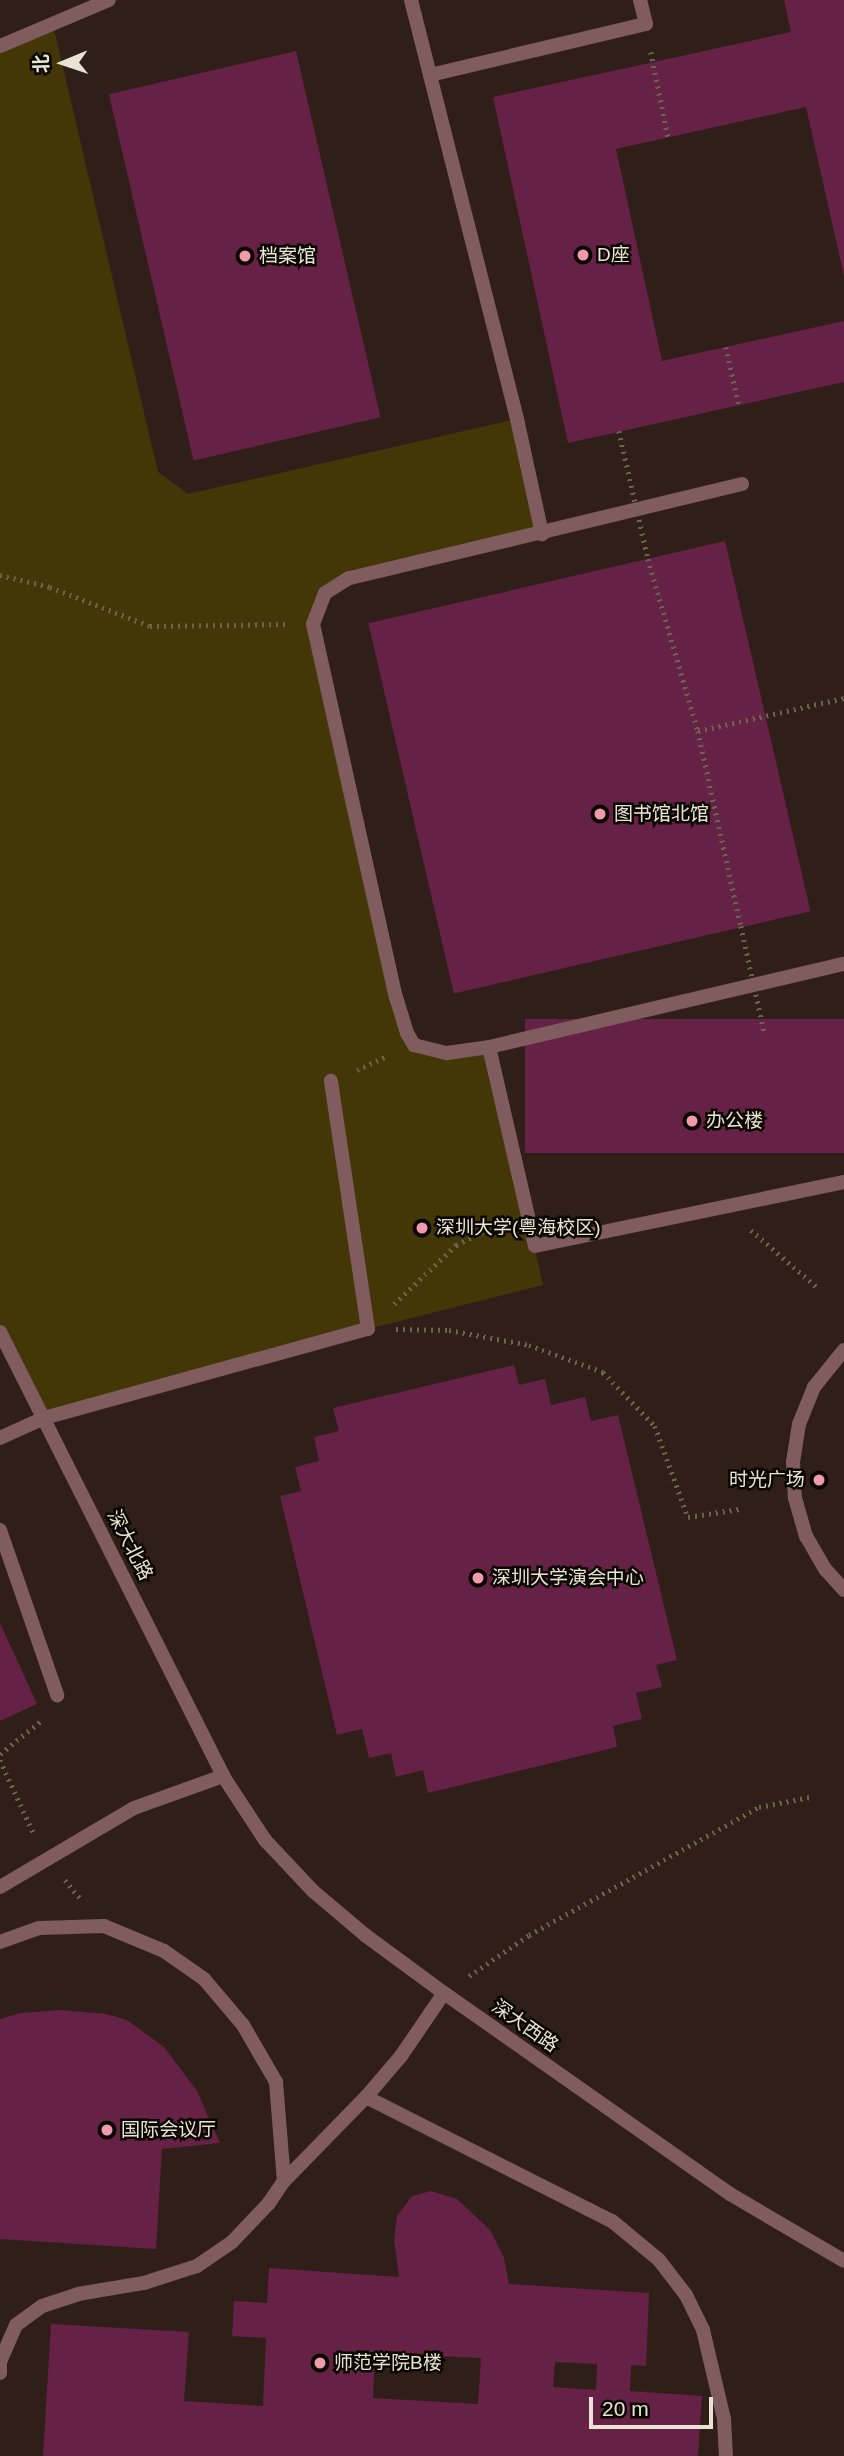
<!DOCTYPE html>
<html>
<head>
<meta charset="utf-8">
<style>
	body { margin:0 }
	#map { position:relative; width:844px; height:2456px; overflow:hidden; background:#241c01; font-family:Helvetica,"Noto Sans SC",sans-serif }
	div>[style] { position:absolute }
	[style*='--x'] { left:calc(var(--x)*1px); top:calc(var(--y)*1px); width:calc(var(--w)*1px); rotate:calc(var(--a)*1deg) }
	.education>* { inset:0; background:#301f18; transform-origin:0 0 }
	.green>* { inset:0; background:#443707 }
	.building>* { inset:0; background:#662146; transform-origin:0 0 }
	.path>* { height:4.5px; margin-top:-2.25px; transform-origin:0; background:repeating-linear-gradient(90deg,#6a644c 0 2px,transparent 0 7px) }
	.service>* { height:14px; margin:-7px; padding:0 7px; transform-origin:7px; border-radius:7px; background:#815c5f }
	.minor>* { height:14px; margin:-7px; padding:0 7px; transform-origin:7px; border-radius:7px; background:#815c5f }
	.path-bridge>* { height:4.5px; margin-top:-2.25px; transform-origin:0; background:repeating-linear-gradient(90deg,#6a644c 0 2px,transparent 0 7px) }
	.dots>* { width:19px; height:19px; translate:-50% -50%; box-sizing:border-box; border:4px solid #0a0701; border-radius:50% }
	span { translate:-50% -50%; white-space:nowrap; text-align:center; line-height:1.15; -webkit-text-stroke:5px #0a0701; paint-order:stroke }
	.poi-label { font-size:19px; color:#e8e3d2 }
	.left { translate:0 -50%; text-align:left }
	.right { translate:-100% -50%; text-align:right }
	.street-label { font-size:19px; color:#e8e3d2 }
	.north { position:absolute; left:28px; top:28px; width:70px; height:70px; -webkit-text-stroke:5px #0a0701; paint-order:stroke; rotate:268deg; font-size:19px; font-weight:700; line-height:28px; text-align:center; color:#e8e3d2 }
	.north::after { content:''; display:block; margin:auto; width:24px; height:32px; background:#e8e3d2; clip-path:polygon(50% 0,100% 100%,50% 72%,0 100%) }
	.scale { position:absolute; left:589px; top:2397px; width:124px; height:32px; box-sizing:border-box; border:4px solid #e8e3d2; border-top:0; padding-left:9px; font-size:21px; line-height:24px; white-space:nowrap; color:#e8e3d2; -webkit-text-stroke:5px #0a0701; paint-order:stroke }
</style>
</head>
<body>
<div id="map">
	<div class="education">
		<div style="left:0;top:0;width:844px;height:2456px"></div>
	</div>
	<div class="green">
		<div style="clip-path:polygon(53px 25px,158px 472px,188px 494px,517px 419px,542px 534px,349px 578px,325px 593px,314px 624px,407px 1033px,447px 1053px,489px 1047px,543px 1285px,368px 1329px,44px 1418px,0 1334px,0 46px)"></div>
	</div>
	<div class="building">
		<div style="clip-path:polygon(784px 0,844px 0,844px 276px,806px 107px,616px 149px,662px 361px,844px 321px,844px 382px,568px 443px,493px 97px,791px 32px)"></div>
		<div style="left:296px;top:51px;width:376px;height:192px;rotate:77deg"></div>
		<div style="left:725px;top:541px;width:380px;height:366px;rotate:77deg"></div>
		<div style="left:844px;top:1019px;width:134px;height:319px;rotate:90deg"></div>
		<div style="clip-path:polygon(514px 1365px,519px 1385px,545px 1379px,551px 1405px,585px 1397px,591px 1421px,618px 1415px,677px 1660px,656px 1665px,662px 1687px,636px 1693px,642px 1719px,613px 1726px,617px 1747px,428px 1793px,423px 1770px,396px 1777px,391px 1753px,369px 1758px,362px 1729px,337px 1735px,280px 1496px,301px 1491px,295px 1467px,319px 1461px,314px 1437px,339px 1431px,333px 1408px)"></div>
		<div style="clip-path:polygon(0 1623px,37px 1704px,0 1721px)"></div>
		<div style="clip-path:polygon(60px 2010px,106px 2014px,127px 2020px,164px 2047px,197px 2091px,220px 2143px,162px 2149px,156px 2249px,0 2239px,0 2019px,21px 2013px)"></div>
		<div style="clip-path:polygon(evenodd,431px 2191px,457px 2199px,490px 2230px,504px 2258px,509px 2284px,649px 2293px,646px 2366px,631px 2365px,630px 2391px,702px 2396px,698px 2456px,43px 2456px,51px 2324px,189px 2332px,184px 2401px,263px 2406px,266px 2338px,232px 2336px,234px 2301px,267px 2303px,269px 2268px,399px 2277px,394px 2240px,397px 2216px,412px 2196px,431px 2191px,375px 2353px,481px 2358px,478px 2404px,373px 2398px,375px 2353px,431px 2191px,555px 2362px,597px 2364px,596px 2390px,553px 2387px,555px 2362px)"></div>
	</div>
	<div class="path">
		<div style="--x:651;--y:52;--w:87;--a:78.7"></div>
		<div style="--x:726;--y:347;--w:59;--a:77.4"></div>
		<div style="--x:648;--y:559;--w:179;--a:73.8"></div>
		<div style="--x:698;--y:731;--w:200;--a:77.6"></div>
		<div style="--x:0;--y:575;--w:51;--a:13.5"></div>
		<div style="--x:50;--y:587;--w:107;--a:21.3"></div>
		<div style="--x:150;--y:626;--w:135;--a:-0.8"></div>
		<div style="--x:698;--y:731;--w:150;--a:-12.7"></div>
		<div style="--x:357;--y:1070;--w:33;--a:-25"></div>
		<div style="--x:751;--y:1230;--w:90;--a:40.9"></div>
		<div style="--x:394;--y:1304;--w:86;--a:-43.6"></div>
		<div style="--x:456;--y:1245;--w:49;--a:-26.6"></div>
		<div style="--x:396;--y:1329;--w:53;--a:1.1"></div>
		<div style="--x:449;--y:1330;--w:81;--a:10.6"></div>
		<div style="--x:529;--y:1345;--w:79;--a:20"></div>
		<div style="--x:603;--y:1372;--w:75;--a:46.1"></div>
		<div style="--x:655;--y:1426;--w:97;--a:70.1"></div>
		<div style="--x:688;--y:1517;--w:52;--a:-8.9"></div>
		<div style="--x:0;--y:1754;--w:55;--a:-39.1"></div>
		<div style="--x:0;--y:1760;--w:84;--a:65.3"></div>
		<div style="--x:65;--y:1880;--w:23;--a:50"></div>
		<div style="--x:469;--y:1976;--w:73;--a:-34.3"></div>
		<div style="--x:529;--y:1935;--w:263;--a:-29.1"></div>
		<div style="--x:759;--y:1807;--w:52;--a:-11.1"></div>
	</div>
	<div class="service">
		<div style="--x:411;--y:0;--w:432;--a:75.8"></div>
		<div style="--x:517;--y:419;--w:118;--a:77.7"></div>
		<div style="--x:430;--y:75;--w:222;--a:-13.3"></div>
		<div style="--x:646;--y:24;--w:25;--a:-104"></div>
		<div style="--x:742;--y:484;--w:404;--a:166.5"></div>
		<div style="--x:349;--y:578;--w:28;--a:148"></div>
		<div style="--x:325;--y:593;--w:33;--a:111"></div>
		<div style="--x:313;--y:624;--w:382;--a:77.5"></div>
		<div style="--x:396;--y:997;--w:38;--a:73"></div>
		<div style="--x:407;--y:1033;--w:14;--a:60"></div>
		<div style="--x:414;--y:1045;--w:34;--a:14"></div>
		<div style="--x:447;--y:1053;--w:42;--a:-8.1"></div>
		<div style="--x:489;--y:1047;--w:365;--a:-13.2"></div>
		<div style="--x:489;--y:1047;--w:204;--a:77"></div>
		<div style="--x:535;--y:1246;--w:316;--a:-11.7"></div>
		<div style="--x:0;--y:1438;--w:48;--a:-24.4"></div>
		<div style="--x:44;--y:1418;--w:336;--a:-15.4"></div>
		<div style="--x:368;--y:1329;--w:251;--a:-98.5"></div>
		<div style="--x:0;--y:1530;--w:175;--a:70.9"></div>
		<div style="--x:0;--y:1942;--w:41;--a:-19.7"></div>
		<div style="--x:39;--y:1928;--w:65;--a:-1.8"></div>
		<div style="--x:104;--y:1926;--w:65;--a:22.6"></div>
		<div style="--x:164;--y:1951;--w:49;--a:35"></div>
		<div style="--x:204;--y:1979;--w:60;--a:49.7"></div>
		<div style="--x:243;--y:2025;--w:66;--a:59.9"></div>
		<div style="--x:276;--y:2082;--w:99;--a:85.4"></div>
		<div style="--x:366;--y:2097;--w:275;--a:26.8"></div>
		<div style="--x:612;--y:2221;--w:61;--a:39.7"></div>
		<div style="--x:659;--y:2260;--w:44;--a:52.4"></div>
		<div style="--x:686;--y:2295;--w:39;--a:64"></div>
		<div style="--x:703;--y:2330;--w:91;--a:76.7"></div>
		<div style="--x:724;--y:2419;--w:37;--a:87"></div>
		<div style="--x:0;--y:2373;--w:11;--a:-90"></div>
		<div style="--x:0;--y:2362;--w:40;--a:-66.6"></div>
		<div style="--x:16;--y:2325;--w:32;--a:-36"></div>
		<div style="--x:42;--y:2306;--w:38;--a:-18"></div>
		<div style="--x:78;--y:2294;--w:67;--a:-9.5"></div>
		<div style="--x:144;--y:2283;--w:56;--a:-17.8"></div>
		<div style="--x:197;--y:2266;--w:42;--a:-34.4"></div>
		<div style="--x:232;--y:2242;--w:54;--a:-46.5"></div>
		<div style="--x:269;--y:2203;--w:27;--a:-56"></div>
		<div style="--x:284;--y:2181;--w:117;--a:-45.7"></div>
		<div style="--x:366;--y:2097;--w:54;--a:-49.5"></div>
		<div style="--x:401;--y:2056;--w:76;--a:-55.7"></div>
	</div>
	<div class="minor">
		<div style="--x:0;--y:46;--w:118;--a:-22.9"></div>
		<div style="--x:0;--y:1332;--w:497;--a:63.3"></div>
		<div style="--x:223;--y:1776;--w:77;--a:56.7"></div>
		<div style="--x:265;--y:1840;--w:70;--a:46.7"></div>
		<div style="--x:313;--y:1891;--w:68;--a:40.2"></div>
		<div style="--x:365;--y:1935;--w:98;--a:36.3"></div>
		<div style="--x:444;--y:1993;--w:350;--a:35.1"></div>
		<div style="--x:730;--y:2194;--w:132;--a:30.4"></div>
		<div style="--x:844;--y:1350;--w:48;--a:129"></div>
		<div style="--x:814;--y:1387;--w:40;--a:112"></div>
		<div style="--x:799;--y:1424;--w:38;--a:99"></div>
		<div style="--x:793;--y:1462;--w:36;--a:87"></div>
		<div style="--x:795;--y:1498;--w:40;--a:74"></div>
		<div style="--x:806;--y:1536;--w:39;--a:60"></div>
		<div style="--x:826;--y:1570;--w:27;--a:48"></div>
		<div style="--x:0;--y:1887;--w:156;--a:-30.5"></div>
		<div style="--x:134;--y:1808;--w:95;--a:-19.8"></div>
	</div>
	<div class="path-bridge">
		<div style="--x:619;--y:431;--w:131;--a:77.2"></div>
		<div style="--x:741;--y:926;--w:112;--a:77.6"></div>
	</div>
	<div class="dots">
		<div style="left:583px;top:255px;background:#f29aad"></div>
		<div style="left:245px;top:256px;background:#f29aad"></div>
		<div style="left:600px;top:814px;background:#f29aad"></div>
		<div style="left:692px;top:1121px;background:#f29aad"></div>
		<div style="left:422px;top:1228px;background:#f29aad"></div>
		<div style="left:819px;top:1480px;background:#f29aad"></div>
		<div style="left:478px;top:1578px;background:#f29aad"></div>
		<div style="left:107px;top:2130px;background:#f29aad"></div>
		<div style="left:320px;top:2363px;background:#f29aad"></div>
	</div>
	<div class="poi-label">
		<span class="left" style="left:597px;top:255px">D座</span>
		<span class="left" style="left:259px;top:256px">档案馆</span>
		<span class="left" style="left:614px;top:814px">图书馆北馆</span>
		<span class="left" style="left:706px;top:1121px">办公楼</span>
		<span class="left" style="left:436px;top:1228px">深圳大学(粤海校区)</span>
		<span class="right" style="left:805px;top:1480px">时光广场</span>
		<span class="left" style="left:492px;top:1578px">深圳大学演会中心</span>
		<span class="left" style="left:121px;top:2130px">国际会议厅</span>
		<span class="left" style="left:334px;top:2363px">师范学院B楼</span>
	</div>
	<div class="street-label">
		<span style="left:130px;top:1545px;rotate:63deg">深大北路</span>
		<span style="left:525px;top:2026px;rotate:35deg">深大西路</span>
	</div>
	<div class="north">北</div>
	<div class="scale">20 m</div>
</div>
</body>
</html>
